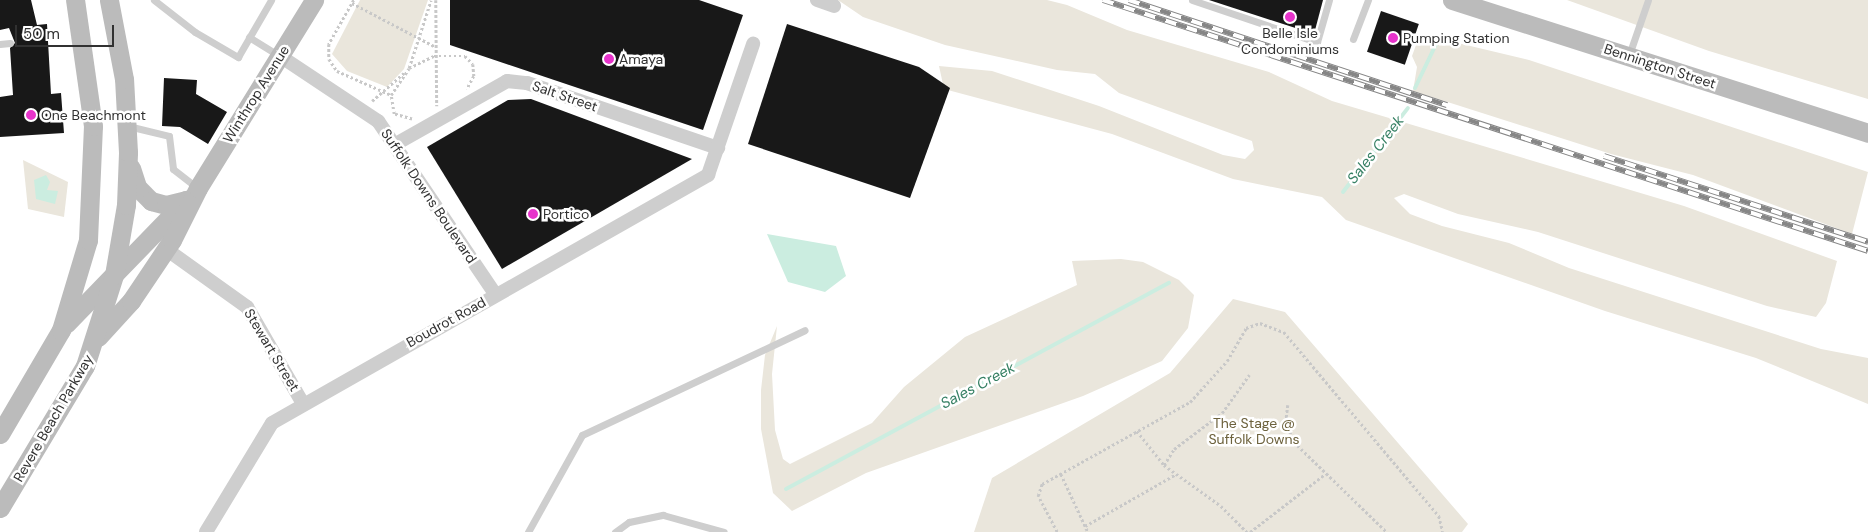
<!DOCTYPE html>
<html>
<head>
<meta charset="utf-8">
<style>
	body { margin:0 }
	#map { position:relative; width:1868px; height:532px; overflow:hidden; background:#fff; font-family:"DM Sans",sans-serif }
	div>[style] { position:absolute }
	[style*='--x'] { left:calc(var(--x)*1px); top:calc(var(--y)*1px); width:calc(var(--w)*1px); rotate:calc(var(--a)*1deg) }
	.green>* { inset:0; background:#eae6dc }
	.water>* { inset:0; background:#cbede0 }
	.stream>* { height:4px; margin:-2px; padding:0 2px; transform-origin:2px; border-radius:2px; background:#cbede0 }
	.building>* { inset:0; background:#181818; transform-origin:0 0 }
	.path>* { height:2.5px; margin-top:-1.25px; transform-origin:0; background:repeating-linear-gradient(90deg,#c8c8c8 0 2.5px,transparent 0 5px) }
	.service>* { height:7px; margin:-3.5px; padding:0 3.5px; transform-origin:3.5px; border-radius:3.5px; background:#cecece }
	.minor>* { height:14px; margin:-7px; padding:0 7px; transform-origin:7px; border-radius:7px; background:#cecece }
	.secondary>* { height:19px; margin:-9.5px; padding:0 9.5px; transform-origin:9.5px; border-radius:9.5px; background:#bbb }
	.rail>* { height:5.5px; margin-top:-2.75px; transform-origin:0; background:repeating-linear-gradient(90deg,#fff 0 11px,#868686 0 22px); box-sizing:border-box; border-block:1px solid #868686 }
	.dots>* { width:14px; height:14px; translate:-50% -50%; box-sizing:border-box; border:2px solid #fff; border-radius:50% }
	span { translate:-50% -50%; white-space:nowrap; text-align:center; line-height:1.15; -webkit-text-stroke:5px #fff; paint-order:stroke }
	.poi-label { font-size:14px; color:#313131 }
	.left { translate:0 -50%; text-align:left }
	.street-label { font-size:14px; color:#313131 }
	.park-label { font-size:14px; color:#6d623d }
	.water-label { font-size:15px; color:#368064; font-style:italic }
	.scale { position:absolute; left:15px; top:25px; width:99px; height:22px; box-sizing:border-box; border:2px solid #313131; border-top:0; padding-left:6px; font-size:15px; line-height:18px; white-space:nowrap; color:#313131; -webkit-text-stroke:4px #fff; paint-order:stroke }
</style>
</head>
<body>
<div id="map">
	<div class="green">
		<div style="clip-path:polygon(360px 0,428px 0,404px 69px,387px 87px,347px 71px,332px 54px)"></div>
		<div style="clip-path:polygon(838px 0,1047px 0,1067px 5px,1127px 30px,1269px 72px,1332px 101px,1684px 206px,1837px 261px,1826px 303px,1816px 317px,1767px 306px,1538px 232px,1458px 214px,1404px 194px,1394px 198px,1410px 214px,1442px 226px,1509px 243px,1569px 268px,1821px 349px,1868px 358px,1868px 404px,1756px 358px,1605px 311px,1346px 220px,1322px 197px,1233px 179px,1112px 134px,944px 89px,939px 66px,992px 71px,1099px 106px,1223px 155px,1245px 159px,1254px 150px,1252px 141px,1119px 93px,1095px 74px,1057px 70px,945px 45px,863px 17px)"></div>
		<div style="clip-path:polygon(1567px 0,1868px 0,1868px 99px,1709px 51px)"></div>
		<div style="clip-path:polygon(1420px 34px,1529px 60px,1868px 172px,1852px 234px,1693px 175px,1611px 154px,1413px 91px,1417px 67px,1412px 56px)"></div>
		<div style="clip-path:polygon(23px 160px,68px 182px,64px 217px,28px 209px)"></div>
		<div style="clip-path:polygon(1121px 259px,1143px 262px,1179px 280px,1194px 295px,1188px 328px,1162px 361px,1083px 396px,866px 473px,792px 511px,773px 493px,761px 429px,761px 390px,765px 355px,777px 326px,772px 374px,775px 430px,783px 459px,790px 464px,872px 423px,904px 387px,965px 337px,1077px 285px,1072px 261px)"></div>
		<div style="clip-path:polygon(1233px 299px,1285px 312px,1468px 524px,1462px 532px,974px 532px,992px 478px,1170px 373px)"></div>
	</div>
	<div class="water">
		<div style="clip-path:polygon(46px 175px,50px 182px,47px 190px,58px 191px,55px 204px,36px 199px,34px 180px)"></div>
		<div style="clip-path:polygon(767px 234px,836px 246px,846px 276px,825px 292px,788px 282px)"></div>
	</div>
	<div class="stream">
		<div style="--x:1415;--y:88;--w:51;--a:-64.4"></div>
		<div style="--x:1343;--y:192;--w:106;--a:-52.3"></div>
		<div style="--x:786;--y:489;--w:435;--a:-28.3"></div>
	</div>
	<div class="building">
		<div style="clip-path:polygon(0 0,31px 0,37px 25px,47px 24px,51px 94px,61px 93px,64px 133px,0 137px,0 97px,13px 95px,10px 48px,15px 43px,9px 28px,0 30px)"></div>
		<div style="clip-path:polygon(450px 0,699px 0,743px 15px,703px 130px,450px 45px)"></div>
		<div style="clip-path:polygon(1209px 0,1323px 0,1314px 34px)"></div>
		<div style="left:1381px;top:11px;width:40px;height:43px;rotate:19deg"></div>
		<div style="clip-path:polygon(787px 24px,919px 67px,950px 88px,910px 198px,748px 144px)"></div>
		<div style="clip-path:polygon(164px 78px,197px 80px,196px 94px,227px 112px,208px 144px,180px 127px,162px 126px)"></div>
		<div style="clip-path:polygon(531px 99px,692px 159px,502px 269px,427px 147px,508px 100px)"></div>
	</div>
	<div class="path">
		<div style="--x:354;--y:0;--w:51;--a:119.6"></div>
		<div style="--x:329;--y:44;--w:15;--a:90"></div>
		<div style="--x:329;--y:59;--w:14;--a:56"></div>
		<div style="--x:337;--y:71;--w:59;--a:24"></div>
		<div style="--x:436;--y:0;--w:106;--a:89.5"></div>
		<div style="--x:352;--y:3;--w:93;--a:27.7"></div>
		<div style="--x:409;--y:68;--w:71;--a:-72.1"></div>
		<div style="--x:372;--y:101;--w:44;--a:-41.3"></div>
		<div style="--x:412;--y:119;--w:19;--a:-164"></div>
		<div style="--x:394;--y:114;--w:19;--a:-99"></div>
		<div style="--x:391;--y:95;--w:32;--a:-56"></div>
		<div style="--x:409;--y:68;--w:28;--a:-26"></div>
		<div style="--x:434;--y:56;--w:31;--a:0"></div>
		<div style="--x:465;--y:56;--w:11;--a:45"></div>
		<div style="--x:473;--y:64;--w:12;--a:85"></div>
		<div style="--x:474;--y:76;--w:15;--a:118"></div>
		<div style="--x:1288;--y:405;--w:17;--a:97"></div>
		<div style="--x:1286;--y:422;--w:22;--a:68"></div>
		<div style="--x:1294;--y:442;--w:129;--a:44.1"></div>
		<div style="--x:1137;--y:431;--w:43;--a:51.5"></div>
		<div style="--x:1164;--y:465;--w:70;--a:35.7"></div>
		<div style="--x:1221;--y:506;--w:37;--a:45"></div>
		<div style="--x:1164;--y:465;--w:19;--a:-58"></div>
		<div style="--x:1174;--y:449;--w:60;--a:-36.9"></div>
		<div style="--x:1222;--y:413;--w:47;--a:-54.6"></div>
		<div style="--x:1061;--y:474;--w:64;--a:65"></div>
		<div style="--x:1085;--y:526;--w:105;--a:-29.7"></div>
		<div style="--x:1057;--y:532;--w:41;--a:-117.8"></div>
		<div style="--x:1038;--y:496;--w:13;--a:-72"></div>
		<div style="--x:1042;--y:484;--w:169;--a:-29"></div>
		<div style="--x:1190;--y:402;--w:55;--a:-47.9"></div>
		<div style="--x:1227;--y:361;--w:38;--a:-60"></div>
		<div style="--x:1246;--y:328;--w:15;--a:-20"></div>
		<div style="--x:1260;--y:323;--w:26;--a:21"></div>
		<div style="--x:1284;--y:332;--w:241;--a:49.9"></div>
		<div style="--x:1439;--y:516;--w:16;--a:76"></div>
		<div style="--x:1250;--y:532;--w:95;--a:-37.7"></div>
	</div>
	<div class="service">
		<div style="--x:154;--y:0;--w:52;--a:38"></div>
		<div style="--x:195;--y:32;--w:50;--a:30.2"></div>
		<div style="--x:238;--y:57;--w:66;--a:-59.9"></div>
		<div style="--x:1192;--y:0;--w:132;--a:18.6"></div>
		<div style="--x:1317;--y:42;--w:44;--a:-74.1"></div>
		<div style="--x:249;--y:37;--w:36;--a:32"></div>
		<div style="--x:1353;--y:39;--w:42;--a:-69"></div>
		<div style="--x:0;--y:44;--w:10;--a:-6"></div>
		<div style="--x:1629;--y:55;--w:58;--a:-70.9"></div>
		<div style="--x:128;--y:126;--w:42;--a:13.7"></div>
		<div style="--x:169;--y:136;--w:33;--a:83"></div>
		<div style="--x:173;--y:169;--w:31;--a:38"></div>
		<div style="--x:528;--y:532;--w:111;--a:-60.9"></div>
		<div style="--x:582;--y:435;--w:246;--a:-25.2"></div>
		<div style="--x:615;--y:532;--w:17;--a:-36"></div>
		<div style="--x:629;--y:522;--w:35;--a:-12"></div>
		<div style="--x:663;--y:515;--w:63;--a:15.6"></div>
	</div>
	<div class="minor">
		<div style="--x:817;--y:0;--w:18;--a:19"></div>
		<div style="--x:280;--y:56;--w:118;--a:33.6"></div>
		<div style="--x:378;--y:121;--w:210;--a:55.9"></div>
		<div style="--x:394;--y:145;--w:130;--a:-29.5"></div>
		<div style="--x:507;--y:81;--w:20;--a:6"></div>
		<div style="--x:527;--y:83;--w:202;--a:18.8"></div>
		<div style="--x:166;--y:249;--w:100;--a:35.6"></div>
		<div style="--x:247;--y:307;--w:110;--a:59.9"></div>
		<div style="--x:206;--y:532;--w:127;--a:-58.8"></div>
		<div style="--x:272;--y:423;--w:502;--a:-29.63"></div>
		<div style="--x:708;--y:175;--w:139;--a:-71"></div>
	</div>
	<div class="secondary">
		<div style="--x:1452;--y:0;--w:437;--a:17.7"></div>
		<div style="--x:131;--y:168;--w:20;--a:72"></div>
		<div style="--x:137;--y:187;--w:20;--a:45"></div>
		<div style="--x:151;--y:201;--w:16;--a:15"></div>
		<div style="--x:166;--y:205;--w:21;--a:-14"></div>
		<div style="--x:66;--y:324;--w:173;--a:-45.9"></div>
		<div style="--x:98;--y:337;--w:49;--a:-47.5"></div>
		<div style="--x:131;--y:301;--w:73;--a:-56.1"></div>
		<div style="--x:172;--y:240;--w:58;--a:-63.4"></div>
		<div style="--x:198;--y:188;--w:221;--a:-58.3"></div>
		<div style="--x:0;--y:434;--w:121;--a:-59.6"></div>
		<div style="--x:61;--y:330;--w:94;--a:-73.3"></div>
		<div style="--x:88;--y:240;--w:114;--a:-87.5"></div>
		<div style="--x:93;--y:126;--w:127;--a:-98.1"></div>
		<div style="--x:0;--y:508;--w:165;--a:-59.1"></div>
		<div style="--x:85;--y:366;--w:96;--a:-72.3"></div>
		<div style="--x:114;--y:275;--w:71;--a:-80.3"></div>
		<div style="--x:126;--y:205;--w:53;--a:-87.8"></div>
		<div style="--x:128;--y:152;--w:73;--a:-93.1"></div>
		<div style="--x:124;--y:79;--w:80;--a:-100.8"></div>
	</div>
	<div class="rail">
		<div style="--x:1103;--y:0;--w:805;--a:18.16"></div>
		<div style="--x:1129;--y:0;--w:335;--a:18.3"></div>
		<div style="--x:1604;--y:156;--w:278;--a:18"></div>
	</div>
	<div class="dots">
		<div style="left:1290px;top:17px;background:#e733cb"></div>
		<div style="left:1393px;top:38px;background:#e733cb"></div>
		<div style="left:609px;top:59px;background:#e733cb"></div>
		<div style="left:31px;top:115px;background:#e733cb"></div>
		<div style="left:533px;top:214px;background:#e733cb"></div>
	</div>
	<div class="poi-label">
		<span style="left:1290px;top:41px">Belle Isle<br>Condominiums</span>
		<span class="left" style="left:1403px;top:38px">Pumping Station</span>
		<span class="left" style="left:619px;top:59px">Amaya</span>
		<span class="left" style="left:41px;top:115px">One Beachmont</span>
		<span class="left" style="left:543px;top:214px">Portico</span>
	</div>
	<div class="street-label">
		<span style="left:1660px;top:66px;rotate:18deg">Bennington Street</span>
		<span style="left:256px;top:94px;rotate:-58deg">Winthrop Avenue</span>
		<span style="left:565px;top:96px;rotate:19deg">Salt Street</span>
		<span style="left:429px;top:196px;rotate:56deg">Suffolk Downs Boulevard</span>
		<span style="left:446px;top:322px;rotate:-29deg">Boudrot Road</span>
		<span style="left:272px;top:350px;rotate:59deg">Stewart Street</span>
		<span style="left:53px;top:418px;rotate:-60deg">Revere Beach Parkway</span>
	</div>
	<div class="park-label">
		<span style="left:1254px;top:431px">The Stage @<br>Suffolk Downs</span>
	</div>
	<div class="water-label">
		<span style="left:1376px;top:150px;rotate:-52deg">Sales Creek</span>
		<span style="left:978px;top:386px;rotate:-28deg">Sales Creek</span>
	</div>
	<div class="scale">50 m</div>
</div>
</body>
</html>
